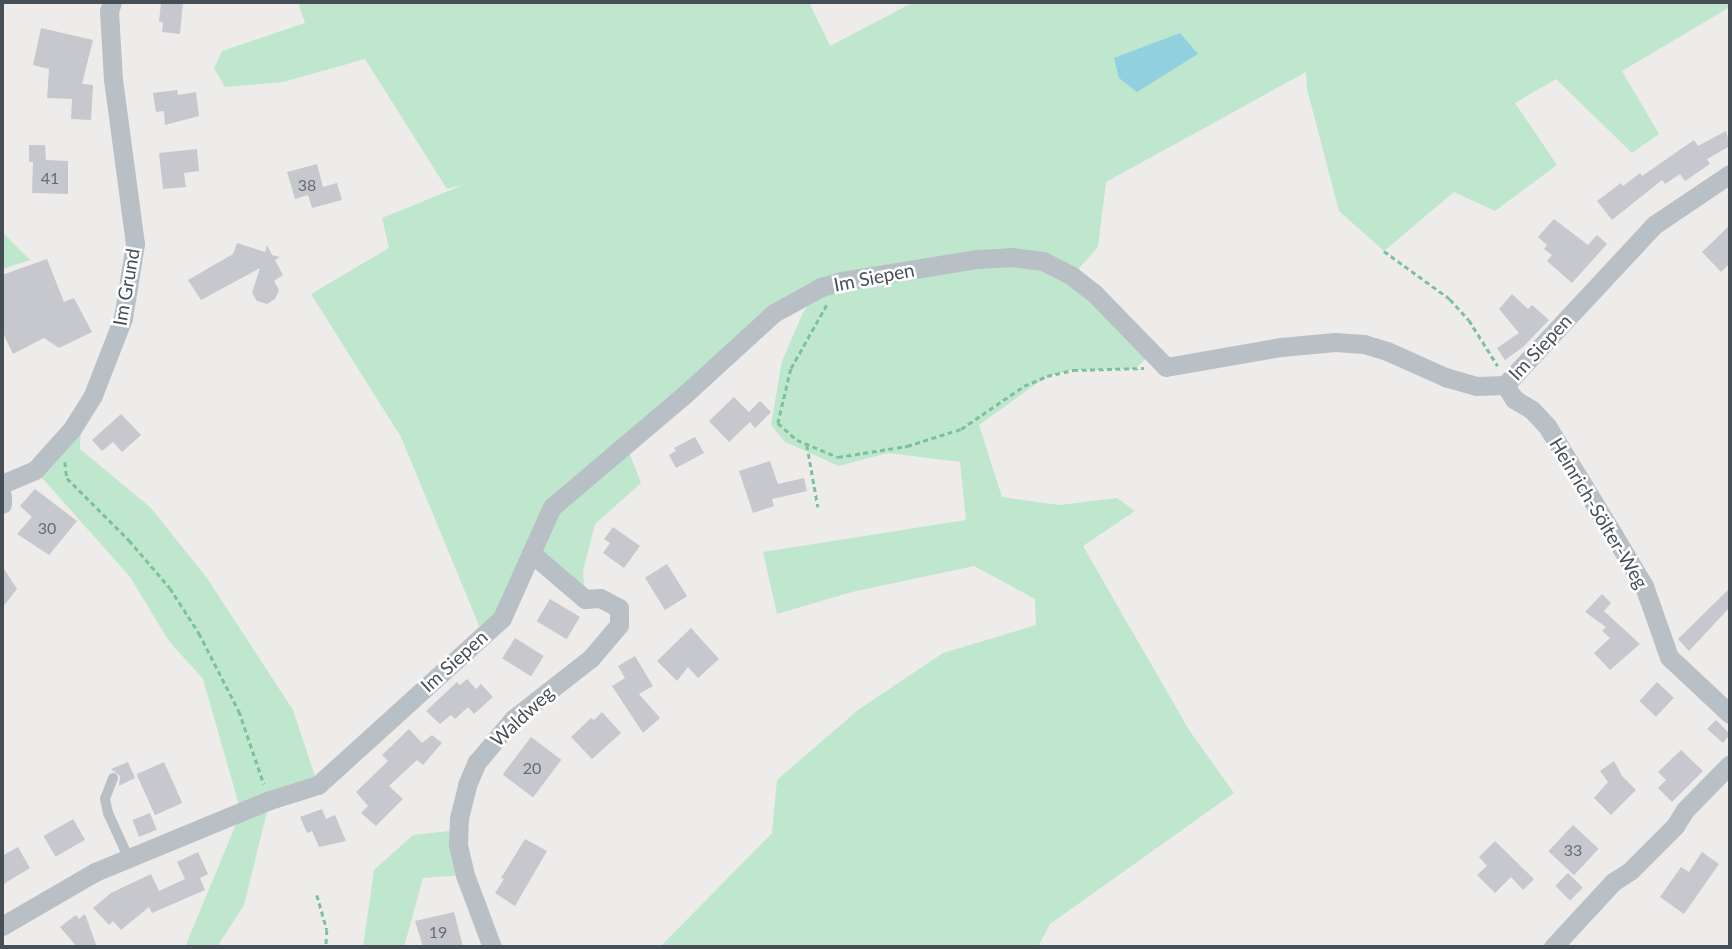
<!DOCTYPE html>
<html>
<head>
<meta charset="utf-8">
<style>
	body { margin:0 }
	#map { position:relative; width:1732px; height:949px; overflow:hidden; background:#eeebeb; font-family:Lato,sans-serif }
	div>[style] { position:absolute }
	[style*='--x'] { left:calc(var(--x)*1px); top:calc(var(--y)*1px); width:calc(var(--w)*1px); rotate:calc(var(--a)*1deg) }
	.green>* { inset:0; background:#bee7cd }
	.water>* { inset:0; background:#90d0df }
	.building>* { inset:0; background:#c6c8ce; transform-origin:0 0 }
	.path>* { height:2.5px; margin-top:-1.25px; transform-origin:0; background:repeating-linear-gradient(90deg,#7bc19c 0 5px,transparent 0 8.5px) }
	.lane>* { height:10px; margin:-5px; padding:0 5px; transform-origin:5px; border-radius:5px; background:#b8c0c6 }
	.street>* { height:19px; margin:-9.5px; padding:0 9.5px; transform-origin:9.5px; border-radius:9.5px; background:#b8c0c6 }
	span { translate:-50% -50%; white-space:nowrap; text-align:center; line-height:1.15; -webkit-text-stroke:5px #fff; paint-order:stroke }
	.number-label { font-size:16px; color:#666d74 }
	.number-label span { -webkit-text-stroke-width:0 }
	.street-label { font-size:19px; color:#464f56 }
	.frame { position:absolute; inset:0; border:4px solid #464f56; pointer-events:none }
</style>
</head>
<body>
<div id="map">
	<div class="green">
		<div style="clip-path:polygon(298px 2px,809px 2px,830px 46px,914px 2px,1730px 2px,1730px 7px,1622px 71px,1659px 134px,1632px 153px,1556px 79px,1515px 103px,1557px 165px,1495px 211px,1454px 192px,1384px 251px,1339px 211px,1307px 89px,1306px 72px,1106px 182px,1098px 247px,1072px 276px,1152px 353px,1135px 369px,1073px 370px,1047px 376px,979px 425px,1002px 497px,1059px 505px,1117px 498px,1135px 511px,1083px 546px,1189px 730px,1234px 793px,1050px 924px,1038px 947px,660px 947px,772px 833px,777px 780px,858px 710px,943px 653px,1036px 625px,1035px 599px,974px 566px,852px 592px,777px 614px,763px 552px,966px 520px,960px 462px,888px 453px,839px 466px,785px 442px,771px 425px,782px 361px,803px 313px,819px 289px,626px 444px,641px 483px,595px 524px,583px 571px,585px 599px,531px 554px,483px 635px,401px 437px,311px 294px,389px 248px,382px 218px,463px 185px,447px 189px,365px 59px,283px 82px,225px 87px,214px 68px,222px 51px,305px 23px)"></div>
		<div style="clip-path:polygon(2px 232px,30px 260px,2px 269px)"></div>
		<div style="clip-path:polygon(81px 416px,80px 449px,151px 508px,207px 578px,293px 710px,318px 785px,270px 800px,244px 905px,217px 947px,185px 947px,241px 812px,203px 679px,169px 641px,130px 577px,35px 470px)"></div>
		<div style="clip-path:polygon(458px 830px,465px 875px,423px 878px,404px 947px,363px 947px,374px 870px,413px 835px)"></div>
	</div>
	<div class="water">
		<div style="clip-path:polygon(1180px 33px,1198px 54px,1137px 92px,1119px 78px,1114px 58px)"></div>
	</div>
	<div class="building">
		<div style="clip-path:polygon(161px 2px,183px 2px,180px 34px,162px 32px,163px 22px,159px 22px)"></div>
		<div style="clip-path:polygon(41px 28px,93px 40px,82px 84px,93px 85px,91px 120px,71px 119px,72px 99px,47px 98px,49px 69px,33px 65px)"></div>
		<div style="clip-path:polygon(177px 90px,178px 95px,196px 92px,199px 116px,165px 125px,164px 111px,156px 112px,153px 93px)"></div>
		<div style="clip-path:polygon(1726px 131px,1730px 146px,1707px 159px,1710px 164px,1685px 181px,1680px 174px,1665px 184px,1662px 180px,1612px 220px,1597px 201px,1621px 183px,1623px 186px,1640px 173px,1642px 176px,1694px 140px,1698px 146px)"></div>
		<div style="clip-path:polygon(29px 145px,45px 145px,46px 160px,68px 161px,68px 194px,32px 193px,33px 162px,29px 162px)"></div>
		<div style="clip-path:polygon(197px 149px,199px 171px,184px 173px,186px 187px,163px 189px,159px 153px)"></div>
		<div style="clip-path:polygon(317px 164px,323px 187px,337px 183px,342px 200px,312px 208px,308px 195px,295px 199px,287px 172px)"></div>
		<div style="clip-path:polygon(1554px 219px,1588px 245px,1597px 235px,1607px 244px,1572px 283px,1547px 261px,1552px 255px,1544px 249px,1547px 245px,1538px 237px)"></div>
		<div style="clip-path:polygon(1730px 225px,1730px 263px,1721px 272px,1702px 252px)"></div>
		<div style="clip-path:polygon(237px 243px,265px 252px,267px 245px,272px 255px,280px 257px,275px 260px,283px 275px,274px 281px,279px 290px,275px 299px,267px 304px,257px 301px,252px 293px,260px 268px,201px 300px,188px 280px,233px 254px)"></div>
		<div style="clip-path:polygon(47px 259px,64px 302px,74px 298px,92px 332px,59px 348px,44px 338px,13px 354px,2px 331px,2px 275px)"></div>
		<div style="clip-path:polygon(1512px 294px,1528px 309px,1532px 305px,1549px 320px,1523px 347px,1505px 360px,1497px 348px,1519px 333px,1499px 309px)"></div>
		<div style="clip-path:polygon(734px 397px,749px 412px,760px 401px,771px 412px,755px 428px,750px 422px,729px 442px,709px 421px)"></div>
		<div style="clip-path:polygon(121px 414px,141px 435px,122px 452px,113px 442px,102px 451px,92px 440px)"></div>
		<div style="clip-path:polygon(695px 437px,704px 453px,676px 468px,669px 455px,676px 451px,674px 448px)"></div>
		<div style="clip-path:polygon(770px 461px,778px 484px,804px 478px,807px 491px,772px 499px,774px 506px,753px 513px,739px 471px)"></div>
		<div style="clip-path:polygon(35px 489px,77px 521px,49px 555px,17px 534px,32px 517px,20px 506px)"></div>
		<div style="clip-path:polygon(613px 527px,640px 546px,624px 568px,603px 553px,610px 543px,604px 539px)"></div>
		<div style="left:667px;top:564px;width:38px;height:26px;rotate:58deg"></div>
		<div style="clip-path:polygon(2px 566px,17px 589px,2px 608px)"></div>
		<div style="clip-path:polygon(1730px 588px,1730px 607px,1689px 651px,1678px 639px)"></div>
		<div style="clip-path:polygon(1602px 594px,1611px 603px,1604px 611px,1640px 644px,1610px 670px,1594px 653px,1610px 638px,1602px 631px,1606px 627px,1585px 612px)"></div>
		<div style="left:550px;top:599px;width:35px;height:26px;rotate:31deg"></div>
		<div style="clip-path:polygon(691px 628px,719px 659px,698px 678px,688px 667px,677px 681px,657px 661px)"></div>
		<div style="left:515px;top:638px;width:34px;height:24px;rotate:32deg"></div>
		<div style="clip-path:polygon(635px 656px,653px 686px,639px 694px,660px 718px,643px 733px,612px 686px,625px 678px,618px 666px)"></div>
		<div style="clip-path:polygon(467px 679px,476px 689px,481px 684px,493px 697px,474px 714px,468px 707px,455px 719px,451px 715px,440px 724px,426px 711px,457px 682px,460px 685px)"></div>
		<div style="left:1657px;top:682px;width:23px;height:26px;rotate:43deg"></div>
		<div style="clip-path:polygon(602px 712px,621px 733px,592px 759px,571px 737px,591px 718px,594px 720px)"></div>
		<div style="clip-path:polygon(1716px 720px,1730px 734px,1723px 743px,1707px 729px)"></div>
		<div style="clip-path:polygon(409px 729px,422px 743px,432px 735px,442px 743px,423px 765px,417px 760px,389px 786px,403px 799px,376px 826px,361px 813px,368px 806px,356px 792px,388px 761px,382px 755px)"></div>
		<div style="left:531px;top:737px;width:38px;height:47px;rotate:37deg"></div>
		<div style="clip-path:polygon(1681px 750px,1703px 771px,1672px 802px,1658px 788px,1666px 780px,1658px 772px)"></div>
		<div style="clip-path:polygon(1614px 761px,1622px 776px,1636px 790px,1611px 815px,1594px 798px,1608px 782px,1600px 771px)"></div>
		<div style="clip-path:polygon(128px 762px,135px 778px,119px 786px,120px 776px,111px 769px)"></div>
		<div style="left:164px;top:762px;width:45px;height:30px;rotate:66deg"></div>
		<div style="clip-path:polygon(322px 809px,326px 819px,335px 815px,346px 841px,319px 847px,312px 831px,307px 833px,300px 817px)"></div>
		<div style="left:150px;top:813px;width:18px;height:19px;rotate:68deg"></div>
		<div style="left:73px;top:819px;width:24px;height:34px;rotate:60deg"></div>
		<div style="left:1573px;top:825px;width:35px;height:36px;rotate:43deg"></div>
		<div style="clip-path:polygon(525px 839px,547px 851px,515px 906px,495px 893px,504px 879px,501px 878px)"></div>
		<div style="clip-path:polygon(1495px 841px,1534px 879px,1523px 890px,1511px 877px,1495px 893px,1477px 875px,1487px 866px,1479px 857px)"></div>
		<div style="clip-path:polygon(18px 847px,30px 868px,2px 885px,2px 856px)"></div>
		<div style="clip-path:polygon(198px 852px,208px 874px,200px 878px,205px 890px,152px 913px,149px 907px,121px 930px,113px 921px,109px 925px,93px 908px,111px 893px,151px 874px,159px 891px,185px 879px,177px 862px)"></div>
		<div style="clip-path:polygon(1702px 852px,1719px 864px,1684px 914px,1660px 897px,1681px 867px,1689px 872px)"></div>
		<div style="left:1568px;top:873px;width:21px;height:18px;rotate:45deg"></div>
		<div style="clip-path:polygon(454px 912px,463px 947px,423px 947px,415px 921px)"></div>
		<div style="clip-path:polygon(85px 914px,97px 947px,77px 947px,60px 927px,76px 915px,79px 919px)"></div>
	</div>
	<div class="path">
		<div style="--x:1384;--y:251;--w:82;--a:36"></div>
		<div style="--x:1450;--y:299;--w:28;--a:48"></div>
		<div style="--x:1469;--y:320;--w:54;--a:57.8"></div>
		<div style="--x:827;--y:305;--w:73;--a:119.4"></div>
		<div style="--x:791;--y:369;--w:56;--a:103.5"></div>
		<div style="--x:778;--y:423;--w:25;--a:42"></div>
		<div style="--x:797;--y:440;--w:44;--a:22.5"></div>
		<div style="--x:838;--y:457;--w:70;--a:-9.1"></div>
		<div style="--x:907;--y:446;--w:57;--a:-17.5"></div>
		<div style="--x:961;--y:429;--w:76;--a:-34.3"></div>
		<div style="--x:1024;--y:386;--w:25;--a:-23"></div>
		<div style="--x:1047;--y:376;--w:27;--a:-13"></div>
		<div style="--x:1073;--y:370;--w:71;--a:-1.6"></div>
		<div style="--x:807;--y:445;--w:63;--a:79.9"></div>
		<div style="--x:65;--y:462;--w:16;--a:83"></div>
		<div style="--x:67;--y:478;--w:88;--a:45"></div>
		<div style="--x:129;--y:540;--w:63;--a:49.5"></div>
		<div style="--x:170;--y:588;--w:54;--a:57.2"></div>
		<div style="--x:199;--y:633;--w:88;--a:62.9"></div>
		<div style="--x:239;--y:711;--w:77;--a:71.1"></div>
		<div style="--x:317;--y:895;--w:36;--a:74"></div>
		<div style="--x:327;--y:930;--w:17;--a:93"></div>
	</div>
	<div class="lane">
		<div style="--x:113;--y:778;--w:22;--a:111"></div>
		<div style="--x:105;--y:799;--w:14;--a:78"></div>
		<div style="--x:108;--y:813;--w:51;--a:65.5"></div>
	</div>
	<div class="street">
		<div style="--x:1505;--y:385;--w:17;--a:57"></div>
		<div style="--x:1514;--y:399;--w:21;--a:31"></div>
		<div style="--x:1532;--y:410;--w:22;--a:47"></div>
		<div style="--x:1547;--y:426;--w:127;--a:58.6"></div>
		<div style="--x:1613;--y:534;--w:61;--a:59.2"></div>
		<div style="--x:1644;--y:586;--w:75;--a:70.6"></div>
		<div style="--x:1669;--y:657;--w:83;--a:43.1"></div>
		<div style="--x:2;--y:484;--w:36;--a:-23"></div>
		<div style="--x:35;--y:470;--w:55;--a:-47.9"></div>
		<div style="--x:72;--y:429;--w:40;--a:-58"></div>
		<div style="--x:93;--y:395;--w:83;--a:-68.7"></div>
		<div style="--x:123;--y:318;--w:75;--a:-80.8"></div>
		<div style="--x:135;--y:244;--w:165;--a:-97.6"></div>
		<div style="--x:113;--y:80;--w:69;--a:-93.3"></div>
		<div style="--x:109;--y:11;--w:9;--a:-72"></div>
		<div style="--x:2;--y:496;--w:8;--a:90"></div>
		<div style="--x:2;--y:926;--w:108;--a:-30.1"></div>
		<div style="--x:95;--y:872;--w:189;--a:-22.4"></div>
		<div style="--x:270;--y:800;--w:50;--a:-17.4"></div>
		<div style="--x:318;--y:785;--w:248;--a:-42.2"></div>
		<div style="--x:502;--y:618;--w:122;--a:-65.8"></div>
		<div style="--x:552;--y:507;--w:172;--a:-40.3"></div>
		<div style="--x:683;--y:396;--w:123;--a:-42.4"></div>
		<div style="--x:774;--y:313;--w:54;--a:-29"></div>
		<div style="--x:821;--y:287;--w:22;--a:-16"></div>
		<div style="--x:842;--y:281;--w:137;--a:-9.3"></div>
		<div style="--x:977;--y:259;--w:33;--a:-3"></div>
		<div style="--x:1010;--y:257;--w:33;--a:7"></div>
		<div style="--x:1043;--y:261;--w:33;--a:27"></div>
		<div style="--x:1072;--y:276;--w:28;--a:38"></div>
		<div style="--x:1094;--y:293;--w:103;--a:45.8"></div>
		<div style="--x:1166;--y:367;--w:117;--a:-9.9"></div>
		<div style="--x:1281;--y:347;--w:54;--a:-5.3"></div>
		<div style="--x:1335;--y:342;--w:29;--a:4"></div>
		<div style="--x:1364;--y:344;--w:24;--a:17"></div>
		<div style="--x:1387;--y:351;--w:64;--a:24.1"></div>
		<div style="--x:1445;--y:377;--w:33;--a:16"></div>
		<div style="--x:1477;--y:386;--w:28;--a:-2"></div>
		<div style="--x:1505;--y:385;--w:219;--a:-47"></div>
		<div style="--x:1654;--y:225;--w:92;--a:-33.9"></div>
		<div style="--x:492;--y:947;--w:77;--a:-110.6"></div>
		<div style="--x:465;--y:875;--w:31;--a:-103"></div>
		<div style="--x:458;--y:845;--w:27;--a:-88"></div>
		<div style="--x:459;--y:818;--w:34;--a:-76"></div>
		<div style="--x:467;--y:785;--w:25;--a:-67"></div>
		<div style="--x:477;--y:762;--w:56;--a:-50.1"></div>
		<div style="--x:513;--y:719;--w:99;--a:-38"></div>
		<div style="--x:591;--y:658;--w:43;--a:-49.7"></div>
		<div style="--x:619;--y:625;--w:17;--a:-90"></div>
		<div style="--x:619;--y:608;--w:21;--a:-152"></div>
		<div style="--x:600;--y:598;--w:15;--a:176"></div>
		<div style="--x:585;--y:599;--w:71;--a:-139.6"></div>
		<div style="--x:1553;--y:947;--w:88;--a:-47.3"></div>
		<div style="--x:1613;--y:882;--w:20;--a:-33"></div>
		<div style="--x:1630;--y:871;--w:64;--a:-45"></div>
		<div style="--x:1675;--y:826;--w:19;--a:-58"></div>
		<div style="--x:1685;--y:810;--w:64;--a:-45.6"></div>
	</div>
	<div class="number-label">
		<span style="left:50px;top:178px">41</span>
		<span style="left:307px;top:185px">38</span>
		<span style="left:47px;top:528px">30</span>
		<span style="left:532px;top:768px">20</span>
		<span style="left:1573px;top:850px">33</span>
		<span style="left:438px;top:932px">19</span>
	</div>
	<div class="street-label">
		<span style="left:874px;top:277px;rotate:-11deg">Im Siepen</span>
		<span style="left:126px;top:287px;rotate:-80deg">Im Grund</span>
		<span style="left:1540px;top:347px;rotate:-47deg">Im Siepen</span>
		<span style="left:1599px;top:513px;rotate:59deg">Heinrich-Sölter-Weg</span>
		<span style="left:454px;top:661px;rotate:-42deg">Im Siepen</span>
		<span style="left:522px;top:716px;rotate:-43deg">Waldweg</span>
	</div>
	<div class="frame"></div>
</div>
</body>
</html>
